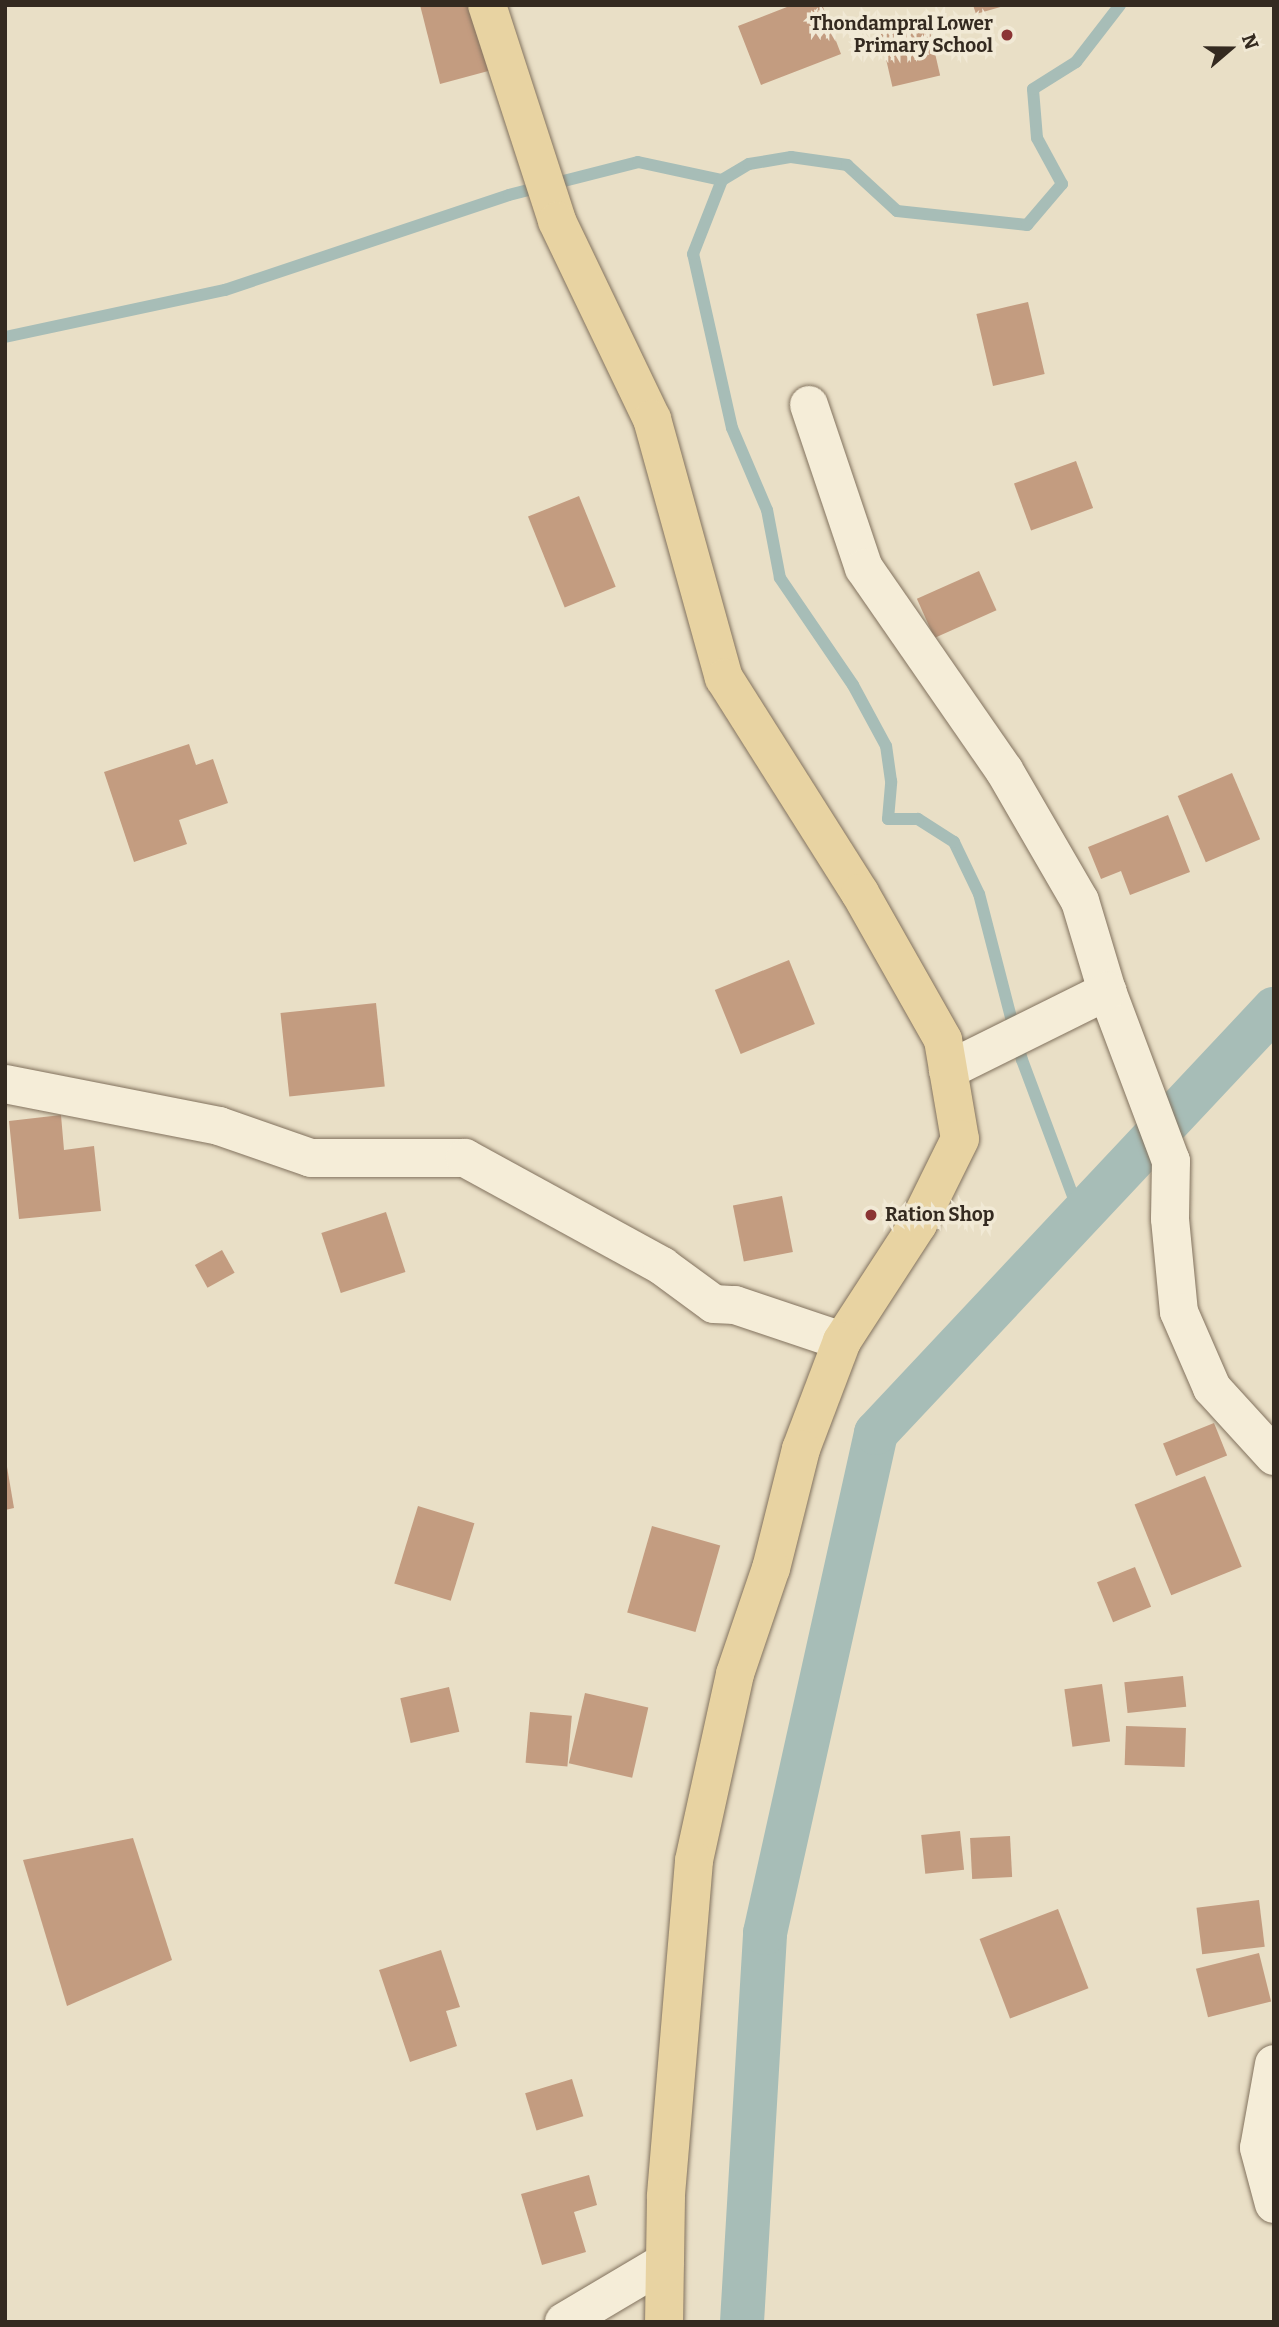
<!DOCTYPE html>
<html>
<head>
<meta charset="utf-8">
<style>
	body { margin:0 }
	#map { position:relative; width:1279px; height:2327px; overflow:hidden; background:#e9dfc6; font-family:Bitter,serif }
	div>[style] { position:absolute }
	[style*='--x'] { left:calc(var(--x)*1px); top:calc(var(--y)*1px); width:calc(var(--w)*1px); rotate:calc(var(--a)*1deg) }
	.stream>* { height:12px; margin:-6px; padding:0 6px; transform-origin:6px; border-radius:6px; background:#a7bdb7 }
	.canal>* { height:44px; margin:-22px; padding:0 22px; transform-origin:22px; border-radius:22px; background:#a7bdb7 }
	.building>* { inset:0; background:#c39c80; transform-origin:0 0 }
	.roads { filter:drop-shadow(0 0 2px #82725e) drop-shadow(0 0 2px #82725e) }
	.minor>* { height:38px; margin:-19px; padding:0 19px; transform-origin:19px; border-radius:19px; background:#f5edd8 }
	.major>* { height:38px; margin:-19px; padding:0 19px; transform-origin:19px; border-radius:19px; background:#e8d3a2 }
	.dots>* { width:19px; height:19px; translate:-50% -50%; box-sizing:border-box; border:4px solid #f1e9d5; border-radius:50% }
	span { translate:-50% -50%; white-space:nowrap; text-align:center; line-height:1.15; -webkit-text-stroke:7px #f1e9d5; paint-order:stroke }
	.poi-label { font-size:19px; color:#342a20; font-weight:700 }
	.right { translate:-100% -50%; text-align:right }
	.left { translate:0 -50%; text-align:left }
	.frame { position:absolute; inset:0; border:7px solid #342a20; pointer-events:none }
	.north { position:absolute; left:1195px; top:14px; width:70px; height:70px; -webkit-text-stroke:5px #f1e9d5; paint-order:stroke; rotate:70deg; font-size:19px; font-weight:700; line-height:28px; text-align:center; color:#342a20 }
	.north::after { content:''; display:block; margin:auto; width:24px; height:32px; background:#342a20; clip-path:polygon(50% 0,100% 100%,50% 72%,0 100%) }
</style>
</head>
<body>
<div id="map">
	<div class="stream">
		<div style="--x:5;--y:337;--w:225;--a:-12.1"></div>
		<div style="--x:225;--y:290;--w:299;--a:-18.5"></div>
		<div style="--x:509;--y:195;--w:133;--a:-14.3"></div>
		<div style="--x:638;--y:162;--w:86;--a:12.1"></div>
		<div style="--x:1080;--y:1215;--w:165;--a:-110.5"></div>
		<div style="--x:1022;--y:1060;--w:171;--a:-104.5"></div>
		<div style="--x:979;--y:894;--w:58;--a:-115.7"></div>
		<div style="--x:954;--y:842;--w:43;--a:-147.4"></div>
		<div style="--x:918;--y:819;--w:30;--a:180"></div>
		<div style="--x:888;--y:819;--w:38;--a:-85"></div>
		<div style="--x:891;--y:781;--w:35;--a:-98"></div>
		<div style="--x:886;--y:746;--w:69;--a:-118.4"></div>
		<div style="--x:853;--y:685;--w:130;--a:-124.3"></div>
		<div style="--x:780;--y:578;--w:69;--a:-100.8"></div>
		<div style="--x:767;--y:510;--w:89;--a:-113.1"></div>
		<div style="--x:732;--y:428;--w:178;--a:-102.6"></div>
		<div style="--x:693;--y:254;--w:79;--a:-68.6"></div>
		<div style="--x:722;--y:180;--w:31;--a:-31"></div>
		<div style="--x:749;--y:164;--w:43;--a:-9.5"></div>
		<div style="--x:791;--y:157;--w:57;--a:8.1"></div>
		<div style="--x:847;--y:165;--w:68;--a:42.6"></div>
		<div style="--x:897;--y:211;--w:131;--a:6.1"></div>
		<div style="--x:1027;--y:225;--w:54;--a:-49.5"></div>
		<div style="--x:1062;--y:184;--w:52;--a:-118.5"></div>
		<div style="--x:1037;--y:138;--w:49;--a:-94.7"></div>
		<div style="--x:1033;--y:89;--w:51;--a:-32.1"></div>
		<div style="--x:1076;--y:62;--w:72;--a:-52.3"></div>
	</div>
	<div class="canal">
		<div style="--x:742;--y:2322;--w:390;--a:-86.6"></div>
		<div style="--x:765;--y:1933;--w:512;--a:-77.48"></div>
		<div style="--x:876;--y:1433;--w:582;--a:-46.81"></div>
	</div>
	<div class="building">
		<div style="clip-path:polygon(420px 5px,475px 5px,492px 70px,440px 84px)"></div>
		<div style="clip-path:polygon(792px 5px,827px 5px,823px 7px,841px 54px,761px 85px,738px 26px)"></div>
		<div style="clip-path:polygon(973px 5px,1004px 5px,1004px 6px,976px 14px)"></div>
		<div style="left:928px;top:23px;width:54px;height:49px;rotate:77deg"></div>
		<div style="left:1028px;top:302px;width:74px;height:53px;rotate:77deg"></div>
		<div style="left:1076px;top:461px;width:50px;height:66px;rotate:70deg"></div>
		<div style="left:579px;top:496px;width:98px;height:55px;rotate:68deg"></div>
		<div style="left:979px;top:571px;width:43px;height:68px;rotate:66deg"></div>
		<div style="clip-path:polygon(189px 744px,196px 765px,213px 759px,228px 803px,179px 820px,187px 844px,134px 862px,104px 772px)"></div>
		<div style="left:1232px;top:773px;width:72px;height:59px;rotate:67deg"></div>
		<div style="clip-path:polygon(1168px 815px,1190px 872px,1130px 895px,1121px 871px,1101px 879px,1088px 847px)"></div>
		<div style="left:789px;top:960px;width:69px;height:80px;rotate:68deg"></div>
		<div style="left:376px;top:1003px;width:84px;height:96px;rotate:84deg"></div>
		<div style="clip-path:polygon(61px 1115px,64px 1150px,94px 1146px,101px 1211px,19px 1219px,9px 1121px)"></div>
		<div style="left:782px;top:1196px;width:57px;height:50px;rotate:79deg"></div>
		<div style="left:386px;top:1212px;width:63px;height:68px;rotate:72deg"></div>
		<div style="left:222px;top:1250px;width:26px;height:31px;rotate:61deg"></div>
		<div style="left:1214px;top:1423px;width:35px;height:55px;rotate:68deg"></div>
		<div style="clip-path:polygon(5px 1455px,14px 1508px,5px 1510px)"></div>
		<div style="left:1205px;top:1476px;width:98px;height:76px;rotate:68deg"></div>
		<div style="left:418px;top:1506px;width:59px;height:81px;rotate:17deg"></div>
		<div style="left:652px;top:1526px;width:71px;height:90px;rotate:16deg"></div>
		<div style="left:1135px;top:1567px;width:43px;height:41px;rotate:68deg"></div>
		<div style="left:1183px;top:1676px;width:31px;height:59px;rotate:84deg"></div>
		<div style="left:1102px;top:1684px;width:58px;height:38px;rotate:82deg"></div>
		<div style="left:449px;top:1687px;width:46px;height:50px;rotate:77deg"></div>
		<div style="left:585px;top:1693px;width:65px;height:72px;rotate:13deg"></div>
		<div style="left:530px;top:1712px;width:42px;height:51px;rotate:5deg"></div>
		<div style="left:1126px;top:1726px;width:60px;height:39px;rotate:2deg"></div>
		<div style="left:960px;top:1831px;width:39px;height:39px;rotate:84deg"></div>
		<div style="left:1010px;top:1836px;width:41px;height:40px;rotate:87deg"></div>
		<div style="clip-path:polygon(133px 1838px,172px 1960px,67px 2006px,23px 1860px)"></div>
		<div style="left:1259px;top:1900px;width:47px;height:63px;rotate:83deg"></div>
		<div style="left:1058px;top:1909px;width:85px;height:84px;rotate:69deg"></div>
		<div style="clip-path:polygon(441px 1950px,460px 2007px,446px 2011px,457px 2046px,410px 2062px,379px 1970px)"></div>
		<div style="left:1259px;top:1953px;width:50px;height:65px;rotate:76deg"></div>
		<div style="left:572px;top:2079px;width:39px;height:49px;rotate:73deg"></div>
		<div style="clip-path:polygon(589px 2175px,597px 2205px,574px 2212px,586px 2252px,542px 2265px,521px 2194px)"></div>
	</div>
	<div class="roads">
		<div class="minor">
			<div style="--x:809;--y:405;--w:172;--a:71.4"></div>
			<div style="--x:864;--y:568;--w:246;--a:55.3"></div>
			<div style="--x:1004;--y:770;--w:151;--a:59.9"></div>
			<div style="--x:1080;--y:901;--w:94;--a:73.3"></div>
			<div style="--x:1107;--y:991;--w:182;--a:69.4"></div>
			<div style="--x:1171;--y:1161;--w:58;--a:91"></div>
			<div style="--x:1170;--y:1219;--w:93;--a:84.5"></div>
			<div style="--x:1179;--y:1312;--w:83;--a:66.5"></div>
			<div style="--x:1212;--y:1388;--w:92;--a:47.6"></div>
			<div style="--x:948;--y:1070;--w:178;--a:-26.4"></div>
			<div style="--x:5;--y:1084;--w:218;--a:11.1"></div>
			<div style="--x:219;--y:1126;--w:97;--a:19.2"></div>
			<div style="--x:311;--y:1158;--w:154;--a:0"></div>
			<div style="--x:465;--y:1158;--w:225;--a:28.7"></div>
			<div style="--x:662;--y:1266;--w:64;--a:36.2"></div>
			<div style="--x:714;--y:1304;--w:21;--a:3"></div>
			<div style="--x:735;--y:1305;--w:113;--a:18.6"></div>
			<div style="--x:1274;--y:2064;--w:85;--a:100.1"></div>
			<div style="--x:1259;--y:2148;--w:58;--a:75"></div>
			<div style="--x:564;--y:2322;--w:117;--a:-30.7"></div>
		</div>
		<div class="major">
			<div style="--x:487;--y:5;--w:227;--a:72"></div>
			<div style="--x:557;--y:221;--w:220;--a:64.4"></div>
			<div style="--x:652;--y:419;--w:269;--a:74.5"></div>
			<div style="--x:724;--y:678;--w:254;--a:57.7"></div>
			<div style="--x:860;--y:893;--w:169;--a:60.5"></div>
			<div style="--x:943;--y:1040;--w:100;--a:80.3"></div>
			<div style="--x:960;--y:1139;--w:95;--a:116.3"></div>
			<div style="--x:918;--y:1224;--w:140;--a:123"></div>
			<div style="--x:842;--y:1341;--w:116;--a:110.8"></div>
			<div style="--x:801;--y:1449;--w:123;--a:104.1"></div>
			<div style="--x:771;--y:1568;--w:112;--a:108.8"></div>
			<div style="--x:735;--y:1674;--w:191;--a:102.4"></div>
			<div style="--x:694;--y:1861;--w:337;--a:94.8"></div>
			<div style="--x:666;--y:2197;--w:125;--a:90.9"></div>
		</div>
	</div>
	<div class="dots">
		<div style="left:1007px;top:35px;background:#8b3434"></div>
		<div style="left:871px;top:1215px;background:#8b3434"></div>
	</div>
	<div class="poi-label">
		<span class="right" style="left:993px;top:35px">Thondampral Lower<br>Primary School</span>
		<span class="left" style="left:885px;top:1215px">Ration Shop</span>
	</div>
	<div class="frame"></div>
	<div class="north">N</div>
</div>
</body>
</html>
